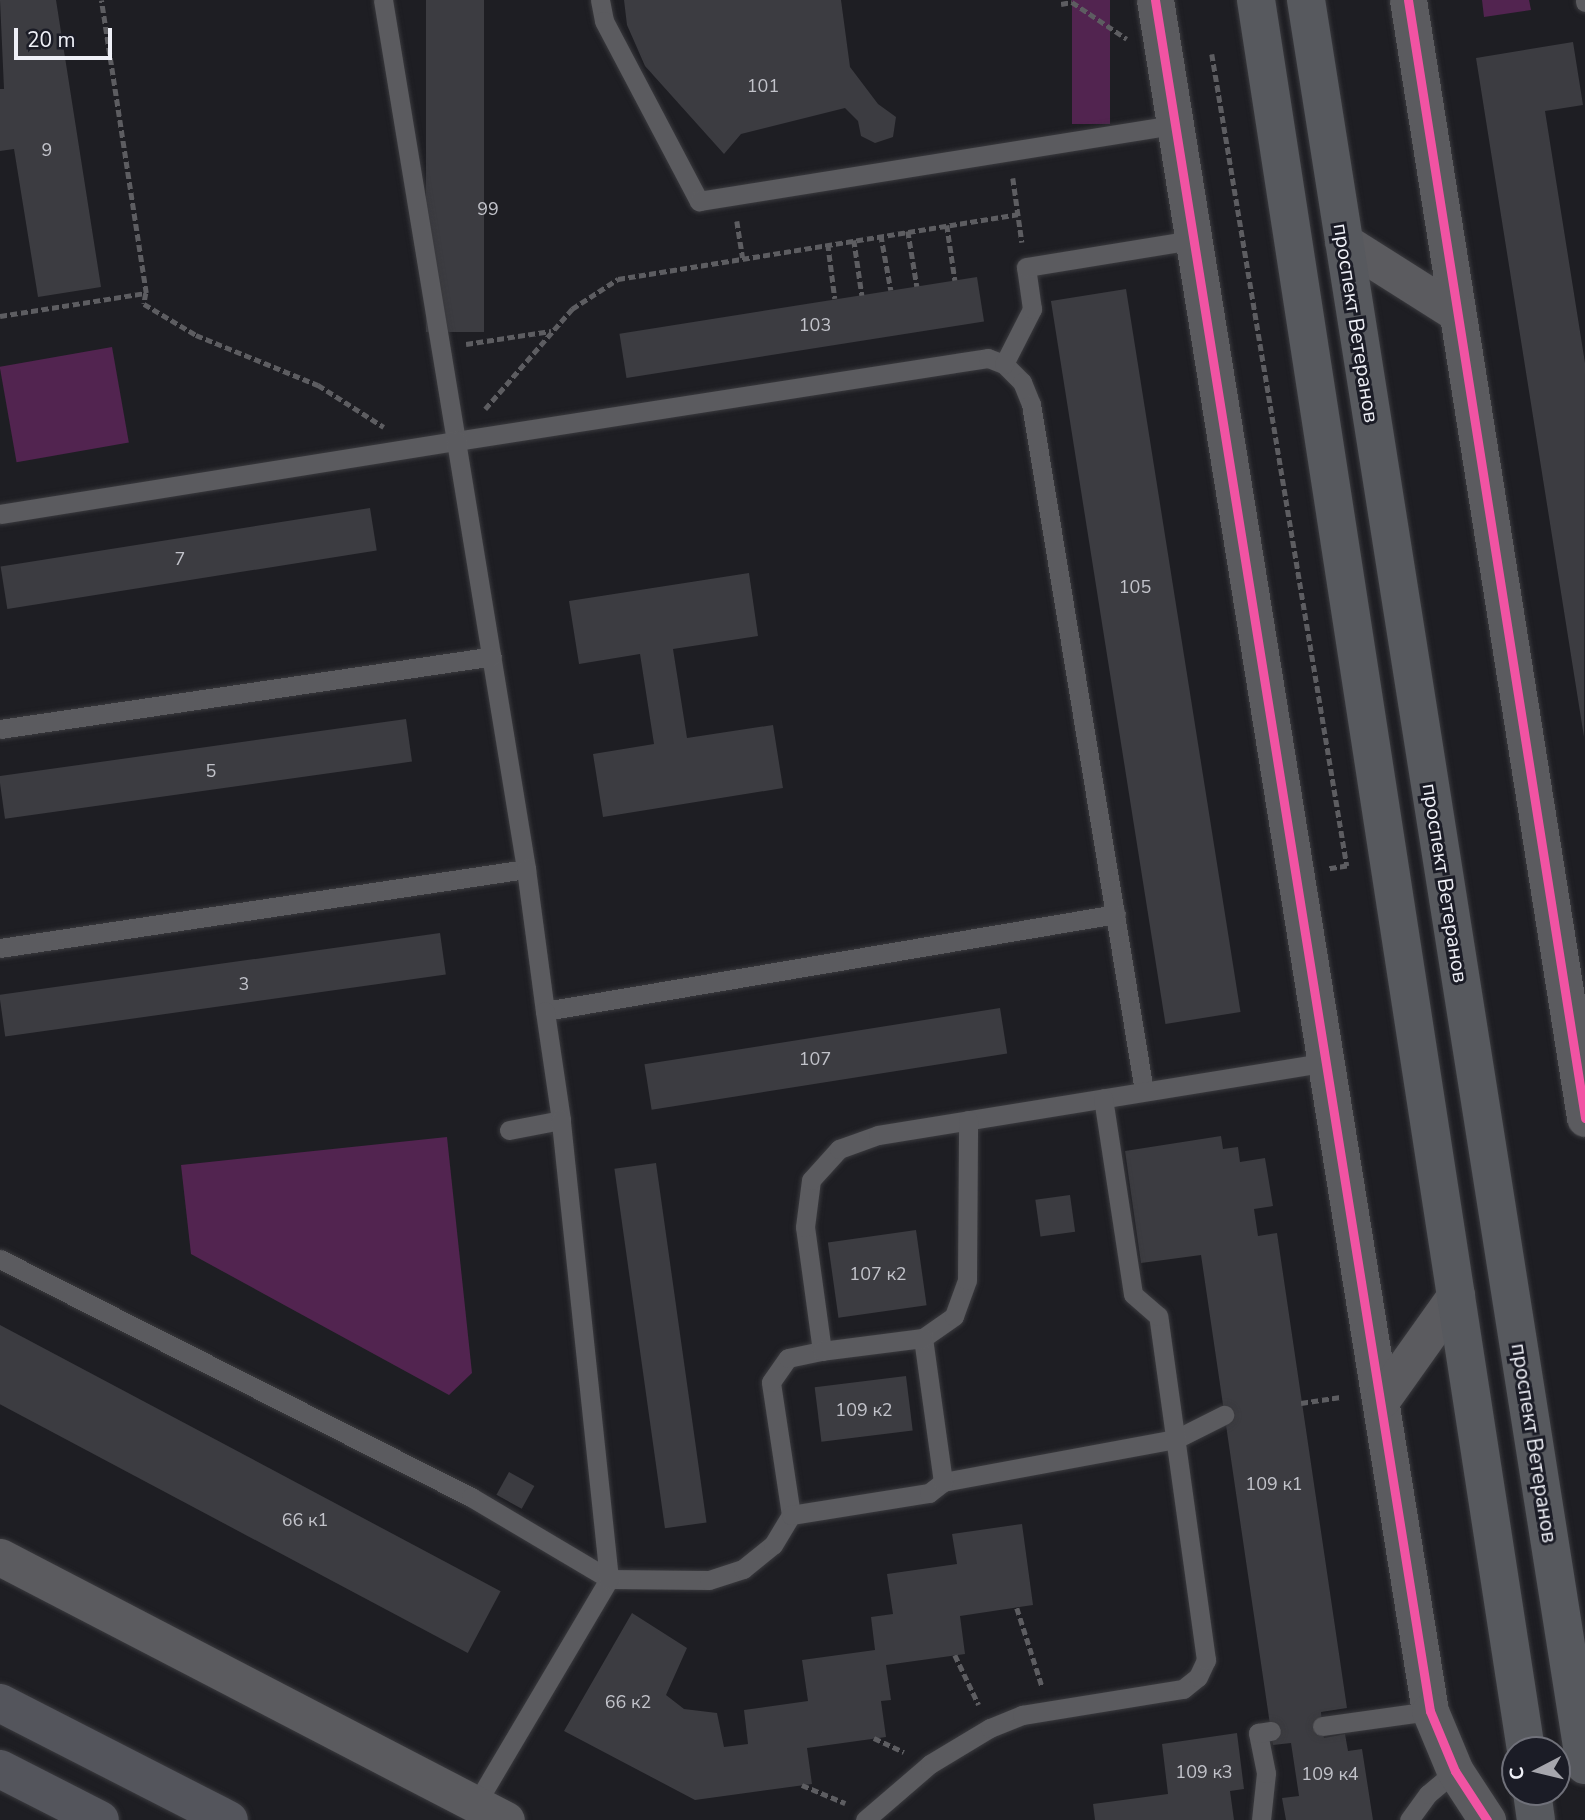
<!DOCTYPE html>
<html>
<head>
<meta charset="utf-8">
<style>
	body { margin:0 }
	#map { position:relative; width:1585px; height:1820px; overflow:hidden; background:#1e1e23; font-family:"Nunito Sans",sans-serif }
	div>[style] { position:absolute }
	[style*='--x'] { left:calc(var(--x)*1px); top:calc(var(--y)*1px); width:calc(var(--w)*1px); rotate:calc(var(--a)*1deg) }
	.green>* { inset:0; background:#522450; transform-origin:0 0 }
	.building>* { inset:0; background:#3c3c41; transform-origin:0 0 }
	.path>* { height:4.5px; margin-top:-2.25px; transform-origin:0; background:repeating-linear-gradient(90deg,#5d5d61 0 7px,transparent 0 10.5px) }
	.roads { filter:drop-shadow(0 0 2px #3a3a3e) drop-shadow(0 0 2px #3a3a3e) }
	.lane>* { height:19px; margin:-9.5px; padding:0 9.5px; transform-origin:9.5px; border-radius:9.5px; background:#5b5b5f }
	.street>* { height:37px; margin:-18.5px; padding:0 18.5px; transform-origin:18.5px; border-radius:18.5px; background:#5b5b5f }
	.secondary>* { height:38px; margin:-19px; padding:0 19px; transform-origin:19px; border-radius:19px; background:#57595e }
	.primary>* { height:38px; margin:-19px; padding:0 19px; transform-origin:19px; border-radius:19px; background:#54555c }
	.cycleway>* { height:9px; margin:-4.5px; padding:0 4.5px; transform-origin:4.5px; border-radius:4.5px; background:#f153a3 }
	span { translate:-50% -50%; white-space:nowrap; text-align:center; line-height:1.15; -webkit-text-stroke:6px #1b1c26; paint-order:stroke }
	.number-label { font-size:18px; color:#c2c3ca }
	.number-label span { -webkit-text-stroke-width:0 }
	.street-label { font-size:21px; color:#eff0f7 }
	.north { position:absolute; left:1501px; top:1736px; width:70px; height:70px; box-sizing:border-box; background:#1b1c26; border:2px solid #70717a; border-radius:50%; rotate:263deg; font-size:19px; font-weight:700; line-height:28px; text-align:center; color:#eff0f7 }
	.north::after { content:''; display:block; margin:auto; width:24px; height:32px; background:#a6a6ad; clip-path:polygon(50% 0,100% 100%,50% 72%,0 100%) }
	.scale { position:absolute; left:14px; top:28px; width:98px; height:32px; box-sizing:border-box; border:4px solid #eff0f7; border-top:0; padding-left:9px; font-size:21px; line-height:24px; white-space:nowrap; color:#eff0f7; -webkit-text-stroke:5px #1b1c26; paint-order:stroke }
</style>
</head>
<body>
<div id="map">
	<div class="green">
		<div style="left:1072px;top:0;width:38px;height:124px"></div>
		<div style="clip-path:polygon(1482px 0,1529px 0,1531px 10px,1484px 17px)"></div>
		<div style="left:112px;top:347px;width:97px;height:114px;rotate:80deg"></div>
		<div style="clip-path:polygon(447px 1137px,472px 1373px,449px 1395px,191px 1254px,181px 1165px)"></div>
	</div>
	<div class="building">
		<div style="clip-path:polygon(0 0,56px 0,101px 287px,38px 297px,14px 149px,0 151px,0 89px,4px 89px)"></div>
		<div style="left:426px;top:0;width:58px;height:332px"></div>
		<div style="clip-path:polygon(624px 0,841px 0,850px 67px,878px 104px,896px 117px,893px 137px,875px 143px,861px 136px,858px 121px,845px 108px,741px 134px,724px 154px,645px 66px,627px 25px)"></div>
		<div style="clip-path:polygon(1573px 42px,1583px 105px,1545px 111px,1585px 363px,1584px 737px,1476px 58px)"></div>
		<div style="left:977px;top:277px;width:45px;height:362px;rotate:81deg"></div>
		<div style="left:1126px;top:289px;width:732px;height:76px;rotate:81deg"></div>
		<div style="left:370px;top:508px;width:43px;height:374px;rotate:81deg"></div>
		<div style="clip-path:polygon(749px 573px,758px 636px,673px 649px,687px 738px,773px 725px,783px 788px,603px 817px,593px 754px,654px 744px,640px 654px,579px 664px,569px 601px)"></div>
		<div style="left:406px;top:719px;width:43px;height:411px;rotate:82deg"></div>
		<div style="left:440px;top:933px;width:42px;height:445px;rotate:82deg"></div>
		<div style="left:1000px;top:1008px;width:46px;height:360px;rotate:81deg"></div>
		<div style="clip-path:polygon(1221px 1136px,1223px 1149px,1238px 1147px,1240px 1162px,1265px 1158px,1273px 1206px,1254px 1209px,1258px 1236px,1277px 1233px,1347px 1708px,1321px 1712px,1322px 1726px,1324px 1738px,1345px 1734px,1348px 1751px,1362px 1749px,1373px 1820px,1286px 1820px,1282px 1798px,1299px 1796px,1291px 1743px,1273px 1745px,1201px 1255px,1141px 1263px,1125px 1151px)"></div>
		<div style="left:656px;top:1163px;width:363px;height:42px;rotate:82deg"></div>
		<div style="left:1070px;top:1195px;width:37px;height:35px;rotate:82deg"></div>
		<div style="left:916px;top:1230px;width:76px;height:89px;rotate:82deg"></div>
		<div style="left:0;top:1325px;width:567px;height:70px;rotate:28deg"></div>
		<div style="left:906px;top:1376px;width:55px;height:92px;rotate:83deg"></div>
		<div style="left:509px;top:1472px;width:29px;height:26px;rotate:29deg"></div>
		<div style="clip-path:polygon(1022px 1524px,1033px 1605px,960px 1616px,965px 1654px,886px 1665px,891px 1700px,881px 1701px,886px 1737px,807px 1748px,812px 1784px,695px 1800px,564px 1731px,632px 1613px,687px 1648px,666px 1695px,684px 1709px,717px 1713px,724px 1747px,748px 1744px,744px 1710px,808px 1701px,802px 1660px,875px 1650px,871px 1617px,893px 1614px,887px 1574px,957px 1564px,952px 1534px)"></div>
		<div style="clip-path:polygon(1237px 1733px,1244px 1789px,1230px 1791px,1234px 1820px,1095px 1820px,1093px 1804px,1168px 1794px,1162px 1744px)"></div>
	</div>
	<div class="path">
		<div style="--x:1061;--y:4;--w:11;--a:-10"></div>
		<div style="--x:1072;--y:2;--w:66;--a:33.9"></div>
		<div style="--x:1212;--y:54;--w:823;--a:80.56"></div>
		<div style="--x:1347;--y:866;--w:18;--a:171"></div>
		<div style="--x:1013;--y:178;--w:65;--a:82"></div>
		<div style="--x:737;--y:221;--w:37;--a:81"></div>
		<div style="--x:947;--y:225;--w:56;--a:81.7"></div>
		<div style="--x:908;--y:231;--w:56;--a:80.7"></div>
		<div style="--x:881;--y:235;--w:56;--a:79.7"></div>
		<div style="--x:854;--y:240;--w:56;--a:81.7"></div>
		<div style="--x:828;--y:244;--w:55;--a:82.7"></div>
		<div style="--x:146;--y:293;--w:11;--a:100"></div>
		<div style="--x:144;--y:304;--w:61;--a:30.8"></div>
		<div style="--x:196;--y:335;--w:132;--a:22.3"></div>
		<div style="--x:318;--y:385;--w:78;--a:32.5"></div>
		<div style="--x:0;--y:316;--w:148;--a:-9"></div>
		<div style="--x:146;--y:293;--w:296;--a:-98.7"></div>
		<div style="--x:466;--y:344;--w:86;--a:-8.7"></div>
		<div style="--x:485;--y:409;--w:133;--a:-49"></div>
		<div style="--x:572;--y:309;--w:55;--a:-33.1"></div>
		<div style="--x:618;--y:279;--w:405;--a:-9.2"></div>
		<div style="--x:1301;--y:1403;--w:40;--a:-8.5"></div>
		<div style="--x:1017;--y:1608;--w:82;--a:72.2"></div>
		<div style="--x:955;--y:1655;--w:55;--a:64.4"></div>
		<div style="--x:874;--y:1738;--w:33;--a:25"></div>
		<div style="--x:802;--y:1785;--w:47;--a:22.7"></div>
	</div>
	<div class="roads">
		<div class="lane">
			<div style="--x:383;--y:0;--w:447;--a:80.6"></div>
			<div style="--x:456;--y:441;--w:538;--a:-8.87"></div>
			<div style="--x:988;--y:358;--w:17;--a:21"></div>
			<div style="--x:1004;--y:364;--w:25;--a:45"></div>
			<div style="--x:1022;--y:382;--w:24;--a:68"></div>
			<div style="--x:1031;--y:404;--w:696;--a:80.66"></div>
			<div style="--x:600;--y:0;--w:21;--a:79"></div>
			<div style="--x:604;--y:21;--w:204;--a:62.2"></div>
			<div style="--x:699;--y:201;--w:481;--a:-9.1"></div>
			<div style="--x:1585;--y:0;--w:2;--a:90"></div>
			<div style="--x:1004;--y:364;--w:62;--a:-63"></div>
			<div style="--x:1032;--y:309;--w:42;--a:-98.1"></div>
			<div style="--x:1026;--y:267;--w:169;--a:-9.2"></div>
			<div style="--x:0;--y:514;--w:462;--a:-9.1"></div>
			<div style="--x:456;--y:441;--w:434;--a:80.7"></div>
			<div style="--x:526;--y:869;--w:532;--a:171.46"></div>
			<div style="--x:0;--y:729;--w:497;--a:-8.4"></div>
			<div style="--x:526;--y:869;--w:143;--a:82.4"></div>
			<div style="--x:545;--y:1011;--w:579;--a:-9.64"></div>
			<div style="--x:509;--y:1130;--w:53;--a:-10.9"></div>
			<div style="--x:561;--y:1120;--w:110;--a:-98.4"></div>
			<div style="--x:0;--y:1259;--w:528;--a:26.81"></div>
			<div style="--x:471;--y:1497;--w:161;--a:30.7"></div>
			<div style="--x:609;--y:1579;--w:100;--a:0.6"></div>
			<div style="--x:709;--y:1580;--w:36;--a:-18"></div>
			<div style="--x:743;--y:1569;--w:38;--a:-39"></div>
			<div style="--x:773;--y:1545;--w:35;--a:-59"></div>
			<div style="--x:791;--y:1515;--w:134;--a:-98.6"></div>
			<div style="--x:771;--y:1382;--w:29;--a:-55"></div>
			<div style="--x:788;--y:1358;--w:35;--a:-12"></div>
			<div style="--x:822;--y:1351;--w:125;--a:-97.8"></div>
			<div style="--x:805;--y:1227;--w:47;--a:-82.7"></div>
			<div style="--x:811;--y:1180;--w:42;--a:-47.9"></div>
			<div style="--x:839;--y:1149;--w:41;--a:-19.7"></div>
			<div style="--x:878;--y:1135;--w:452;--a:-9.2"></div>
			<div style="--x:923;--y:1338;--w:38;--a:-35"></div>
			<div style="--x:954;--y:1316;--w:38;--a:-70"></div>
			<div style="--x:967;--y:1280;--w:160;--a:-89.6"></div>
			<div style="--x:943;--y:1482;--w:237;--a:-10.5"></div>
			<div style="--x:1176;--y:1439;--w:54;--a:-26.6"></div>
			<div style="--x:791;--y:1515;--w:140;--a:-9.1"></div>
			<div style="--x:929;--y:1493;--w:18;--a:-38"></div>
			<div style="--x:943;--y:1482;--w:145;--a:-97.9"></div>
			<div style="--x:923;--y:1338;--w:102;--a:172.7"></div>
			<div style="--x:1322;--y:1726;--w:109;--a:-7.9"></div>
			<div style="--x:476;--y:1804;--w:261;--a:-59.4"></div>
			<div style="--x:609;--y:1579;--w:462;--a:-96"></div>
			<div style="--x:865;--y:1820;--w:86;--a:-40.7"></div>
			<div style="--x:930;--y:1764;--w:70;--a:-31"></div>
			<div style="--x:990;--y:1728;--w:35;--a:-22"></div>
			<div style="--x:1022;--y:1715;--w:163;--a:-9.2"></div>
			<div style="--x:1183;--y:1689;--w:19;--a:-39"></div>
			<div style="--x:1198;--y:1677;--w:19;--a:-65"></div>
			<div style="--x:1206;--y:1660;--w:347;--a:-97.9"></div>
			<div style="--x:1158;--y:1316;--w:33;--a:-139"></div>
			<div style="--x:1133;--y:1294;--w:198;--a:-98.7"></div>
			<div style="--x:1261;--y:1820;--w:47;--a:-83.9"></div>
			<div style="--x:1266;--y:1773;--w:41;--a:-101.3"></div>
			<div style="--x:1258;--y:1733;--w:13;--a:-9"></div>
			<div style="--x:1409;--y:1820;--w:32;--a:-54"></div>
			<div style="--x:1428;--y:1794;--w:35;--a:-40"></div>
		</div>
		<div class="street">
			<div style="--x:1155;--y:0;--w:1733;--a:80.87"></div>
			<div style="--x:1430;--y:1711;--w:65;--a:67.4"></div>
			<div style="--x:1455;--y:1771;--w:59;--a:56.9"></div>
			<div style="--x:1408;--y:0;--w:1132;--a:81"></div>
			<div style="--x:1343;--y:241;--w:135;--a:32.3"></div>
			<div style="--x:1382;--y:1399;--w:128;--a:-54.6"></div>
			<div style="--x:0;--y:1557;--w:570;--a:27.46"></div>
		</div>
		<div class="secondary">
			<div style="--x:1256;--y:0;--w:1771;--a:81.23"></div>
			<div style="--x:1306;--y:0;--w:1787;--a:81.02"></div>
			<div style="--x:1532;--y:1792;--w:28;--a:82"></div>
		</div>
		<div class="primary">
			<div style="--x:0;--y:1703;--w:257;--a:27.1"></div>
			<div style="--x:0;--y:1769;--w:112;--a:27"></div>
		</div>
	</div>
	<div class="cycleway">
		<div style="--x:1155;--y:0;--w:1733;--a:80.87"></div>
		<div style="--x:1430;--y:1711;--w:65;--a:67.4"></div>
		<div style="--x:1455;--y:1771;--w:59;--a:56.9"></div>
		<div style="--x:1408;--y:0;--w:1132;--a:81"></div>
	</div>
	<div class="number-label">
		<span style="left:763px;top:86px">101</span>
		<span style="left:47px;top:150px">9</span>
		<span style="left:488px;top:209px">99</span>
		<span style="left:815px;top:325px">103</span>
		<span style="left:180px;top:559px">7</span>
		<span style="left:1135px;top:587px">105</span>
		<span style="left:211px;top:771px">5</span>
		<span style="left:244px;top:984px">3</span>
		<span style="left:815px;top:1059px">107</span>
		<span style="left:878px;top:1274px">107 к2</span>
		<span style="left:864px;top:1410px">109 к2</span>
		<span style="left:1274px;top:1484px">109 к1</span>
		<span style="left:305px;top:1520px">66 к1</span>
		<span style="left:628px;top:1702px">66 к2</span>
		<span style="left:1204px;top:1772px">109 к3</span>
		<span style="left:1330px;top:1774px">109 к4</span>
	</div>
	<div class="street-label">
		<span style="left:1356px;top:323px;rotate:81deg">проспект Ветеранов</span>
		<span style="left:1445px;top:883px;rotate:81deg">проспект Ветеранов</span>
		<span style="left:1534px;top:1443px;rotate:81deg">проспект Ветеранов</span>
	</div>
	<div class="north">С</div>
	<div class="scale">20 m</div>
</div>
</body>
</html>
